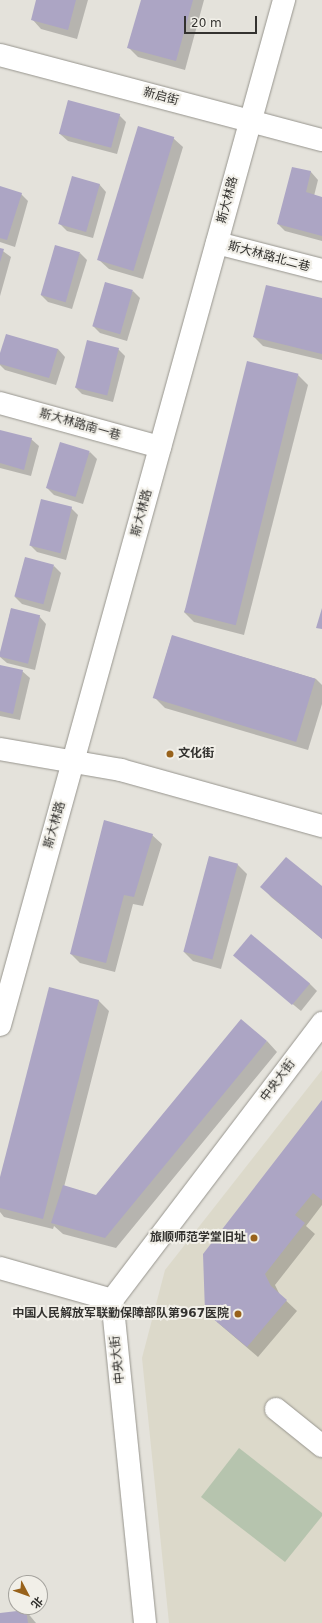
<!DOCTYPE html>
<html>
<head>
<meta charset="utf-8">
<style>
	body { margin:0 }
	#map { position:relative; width:322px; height:1623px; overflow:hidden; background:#e4e2db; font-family:"DejaVu Sans","Noto Sans SC",sans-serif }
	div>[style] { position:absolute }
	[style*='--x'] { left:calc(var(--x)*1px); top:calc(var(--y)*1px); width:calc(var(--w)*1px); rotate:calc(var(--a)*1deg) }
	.built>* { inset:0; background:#dcd9ca }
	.green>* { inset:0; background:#b6c4ae }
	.shadow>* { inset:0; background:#0003 }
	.building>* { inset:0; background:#aca5c4; transform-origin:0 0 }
	.roads { filter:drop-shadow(0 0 1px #97958e) drop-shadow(0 0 1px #97958e) }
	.minor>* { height:22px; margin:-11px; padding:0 11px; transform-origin:11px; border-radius:11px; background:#fff }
	.tertiary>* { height:22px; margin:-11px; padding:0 11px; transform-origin:11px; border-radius:11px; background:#fff }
	.dots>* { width:11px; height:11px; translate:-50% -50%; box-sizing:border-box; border:2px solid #f1efe8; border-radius:50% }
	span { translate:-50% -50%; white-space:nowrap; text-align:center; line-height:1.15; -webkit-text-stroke:4px #f1efe8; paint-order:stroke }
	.street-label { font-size:12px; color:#33322f }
	.poi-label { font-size:12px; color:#33322f; font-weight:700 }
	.left { translate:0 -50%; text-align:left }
	.right { translate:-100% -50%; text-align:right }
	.north { position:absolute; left:8px; top:1575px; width:40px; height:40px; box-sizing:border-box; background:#f1efe8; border:1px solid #a5a39e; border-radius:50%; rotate:131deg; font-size:11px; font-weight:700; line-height:16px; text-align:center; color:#33322f }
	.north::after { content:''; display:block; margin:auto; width:14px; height:18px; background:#98621b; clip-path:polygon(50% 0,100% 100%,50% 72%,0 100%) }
	.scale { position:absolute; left:184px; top:16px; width:73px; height:18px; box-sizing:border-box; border:2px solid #33322f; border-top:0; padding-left:5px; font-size:12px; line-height:14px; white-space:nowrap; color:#33322f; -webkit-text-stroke:3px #f1efe8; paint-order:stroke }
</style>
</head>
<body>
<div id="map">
	<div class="built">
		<div style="clip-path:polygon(322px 1070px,322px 1623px,169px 1623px,142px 1358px,165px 1270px)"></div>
	</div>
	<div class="green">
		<div style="clip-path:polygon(239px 1448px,322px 1513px,322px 1516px,285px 1562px,201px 1497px)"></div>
	</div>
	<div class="shadow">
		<div style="clip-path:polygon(37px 0,88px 0,77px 39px,41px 29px,32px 19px)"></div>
		<div style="clip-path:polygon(142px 0,204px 0,185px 70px,138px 57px,129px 48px)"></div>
		<div style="clip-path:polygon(119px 115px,126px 122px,117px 154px,68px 141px,60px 134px)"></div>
		<div style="clip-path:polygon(173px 138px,183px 147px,143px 279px,109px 269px,99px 260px)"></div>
		<div style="clip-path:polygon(293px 168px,311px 172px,318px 180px,314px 196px,322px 198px,322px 241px,285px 231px,278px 224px)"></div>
		<div style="clip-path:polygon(99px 184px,106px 192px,93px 238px,67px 231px,60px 224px)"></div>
		<div style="clip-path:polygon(0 187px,21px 194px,28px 201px,15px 247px,0 242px)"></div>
		<div style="clip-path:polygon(0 249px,11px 257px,0 296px)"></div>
		<div style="clip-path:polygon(80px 253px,87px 260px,72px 309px,48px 302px,41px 295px)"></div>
		<div style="clip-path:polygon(133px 291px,140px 298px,127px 341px,100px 333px,93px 326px)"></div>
		<div style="clip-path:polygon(322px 299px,322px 360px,263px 346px,254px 337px)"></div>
		<div style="clip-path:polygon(58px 349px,65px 357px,56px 385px,5px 370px,0 365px,0 357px)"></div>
		<div style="clip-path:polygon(118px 349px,125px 356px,113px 402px,82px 394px,75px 387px)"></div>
		<div style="clip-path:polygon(298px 375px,308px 385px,244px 635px,194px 622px,184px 612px)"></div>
		<div style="clip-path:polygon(0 431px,31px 439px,39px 446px,31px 476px,0 468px)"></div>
		<div style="clip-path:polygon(90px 452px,97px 459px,83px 504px,54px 495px,47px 488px)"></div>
		<div style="clip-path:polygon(71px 508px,78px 515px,66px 560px,37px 552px,30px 545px)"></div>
		<div style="clip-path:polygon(54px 566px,61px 573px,50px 612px,22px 604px,15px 597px)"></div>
		<div style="clip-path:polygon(11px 609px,39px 616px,46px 624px,35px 670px,7px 663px,0 657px)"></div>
		<div style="clip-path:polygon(172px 636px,316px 679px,322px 685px,322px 704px,308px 750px,165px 708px,154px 697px)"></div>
		<div style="clip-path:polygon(0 666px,22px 671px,30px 678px,20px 720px,0 716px)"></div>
		<div style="clip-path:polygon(152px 835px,162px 844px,143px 906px,133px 904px,115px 972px,80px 963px,71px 954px)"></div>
		<div style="clip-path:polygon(210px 857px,238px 865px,247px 874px,221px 969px,193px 961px,184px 952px)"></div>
		<div style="clip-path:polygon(262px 887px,322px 888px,322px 939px,271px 897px)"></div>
		<div style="clip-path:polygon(242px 962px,310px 984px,317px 991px,301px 1011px)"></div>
		<div style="clip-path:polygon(50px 988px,99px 1001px,109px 1011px,64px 1187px,96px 1196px,267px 1041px,277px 1052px,116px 1248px,63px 1234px,54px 1226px,53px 1229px,4px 1217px,0 1212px,0 1181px)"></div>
		<div style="clip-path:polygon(322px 1101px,322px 1205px,306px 1226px,315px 1234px,275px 1285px,280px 1295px,297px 1311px,258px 1357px,217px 1322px)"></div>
		<div style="clip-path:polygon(26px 1611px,36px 1623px,0 1623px,0 1614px)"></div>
	</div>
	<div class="building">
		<div style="clip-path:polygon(36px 0,76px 0,68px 30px,31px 20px)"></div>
		<div style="clip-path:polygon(141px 0,193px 0,176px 61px,127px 48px)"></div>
		<div style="left:68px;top:100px;width:54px;height:35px;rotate:15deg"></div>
		<div style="left:138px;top:126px;width:38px;height:140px;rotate:17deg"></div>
		<div style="clip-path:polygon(292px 167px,311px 171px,306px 192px,322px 197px,322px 236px,277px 224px)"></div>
		<div style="left:72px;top:176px;width:29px;height:50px;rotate:16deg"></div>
		<div style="clip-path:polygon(0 186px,22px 193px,7px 240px,0 238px)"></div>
		<div style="left:55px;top:245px;width:26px;height:52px;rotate:16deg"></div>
		<div style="clip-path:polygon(0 248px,4px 249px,0 262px)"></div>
		<div style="left:105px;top:282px;width:29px;height:46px;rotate:16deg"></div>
		<div style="clip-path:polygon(266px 285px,322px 298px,322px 354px,253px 337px)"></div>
		<div style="clip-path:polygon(6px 334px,58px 349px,49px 378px,0 364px,0 353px)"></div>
		<div style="left:87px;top:340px;width:33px;height:49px;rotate:14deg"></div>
		<div style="left:247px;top:361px;width:53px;height:259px;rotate:14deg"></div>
		<div style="clip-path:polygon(0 430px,32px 438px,24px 470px,0 463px)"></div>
		<div style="left:60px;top:442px;width:31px;height:48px;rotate:17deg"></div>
		<div style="left:41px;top:499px;width:32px;height:48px;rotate:14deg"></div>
		<div style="left:25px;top:557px;width:30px;height:41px;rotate:15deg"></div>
		<div style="left:11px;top:608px;width:30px;height:50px;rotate:14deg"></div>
		<div style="clip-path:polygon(322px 608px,322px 629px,316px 628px)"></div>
		<div style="left:172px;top:635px;width:150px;height:66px;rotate:17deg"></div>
		<div style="clip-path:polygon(0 665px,23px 670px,13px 714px,0 711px)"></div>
		<div style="clip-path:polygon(104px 820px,153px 834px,134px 897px,124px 895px,106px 963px,70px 954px)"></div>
		<div style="left:209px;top:856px;width:30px;height:99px;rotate:15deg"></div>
		<div style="clip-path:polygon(286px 857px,322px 886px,322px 939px,260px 887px)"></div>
		<div style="left:251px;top:934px;width:77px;height:28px;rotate:40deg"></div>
		<div style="clip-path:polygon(49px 987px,99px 1000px,43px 1219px,0 1208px,0 1177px)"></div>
		<div style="clip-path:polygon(241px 1019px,267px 1041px,105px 1238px,51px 1223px,63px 1185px,96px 1195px)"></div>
		<div style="clip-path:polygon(322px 1100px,322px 1200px,313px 1193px,295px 1215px,305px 1223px,265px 1274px,271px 1286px,287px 1300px,247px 1347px,205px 1312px,203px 1254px)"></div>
		<div style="clip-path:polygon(26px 1610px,28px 1623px,0 1623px,0 1613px)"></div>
	</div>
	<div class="roads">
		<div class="minor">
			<div style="--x:217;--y:243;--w:108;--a:14.4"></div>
			<div style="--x:0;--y:403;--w:166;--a:15.4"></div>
			<div style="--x:0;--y:749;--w:123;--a:9.8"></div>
			<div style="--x:121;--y:770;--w:209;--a:15.6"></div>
			<div style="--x:276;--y:1409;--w:59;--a:38.8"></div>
		</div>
		<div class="tertiary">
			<div style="--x:0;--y:55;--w:333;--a:14.8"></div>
			<div style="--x:0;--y:1025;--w:1064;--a:-74.51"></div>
			<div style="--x:0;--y:1268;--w:116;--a:15.9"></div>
			<div style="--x:145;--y:1623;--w:325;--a:-95.8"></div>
			<div style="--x:112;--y:1300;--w:348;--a:-52.8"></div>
		</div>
	</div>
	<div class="dots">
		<div style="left:170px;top:754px;background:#98621b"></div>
		<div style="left:254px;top:1238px;background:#98621b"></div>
		<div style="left:238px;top:1314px;background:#98621b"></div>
	</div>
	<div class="street-label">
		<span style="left:161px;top:97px;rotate:15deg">新启街</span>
		<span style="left:228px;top:200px;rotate:-75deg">斯大林路</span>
		<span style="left:269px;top:257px;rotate:15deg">斯大林路北二巷</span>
		<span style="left:80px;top:425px;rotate:16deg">斯大林路南一巷</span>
		<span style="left:142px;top:513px;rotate:-75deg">斯大林路</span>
		<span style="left:55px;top:825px;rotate:-74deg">斯大林路</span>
		<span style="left:278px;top:1081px;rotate:-53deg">中央大街</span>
		<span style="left:118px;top:1360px;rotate:-96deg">中央大街</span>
	</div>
	<div class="poi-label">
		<span class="left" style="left:178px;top:754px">文化街</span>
		<span class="right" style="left:246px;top:1238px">旅顺师范学堂旧址</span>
		<span class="right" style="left:229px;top:1314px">中国人民解放军联勤保障部队第967医院</span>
	</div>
	<div class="north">北</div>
	<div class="scale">20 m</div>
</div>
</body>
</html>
